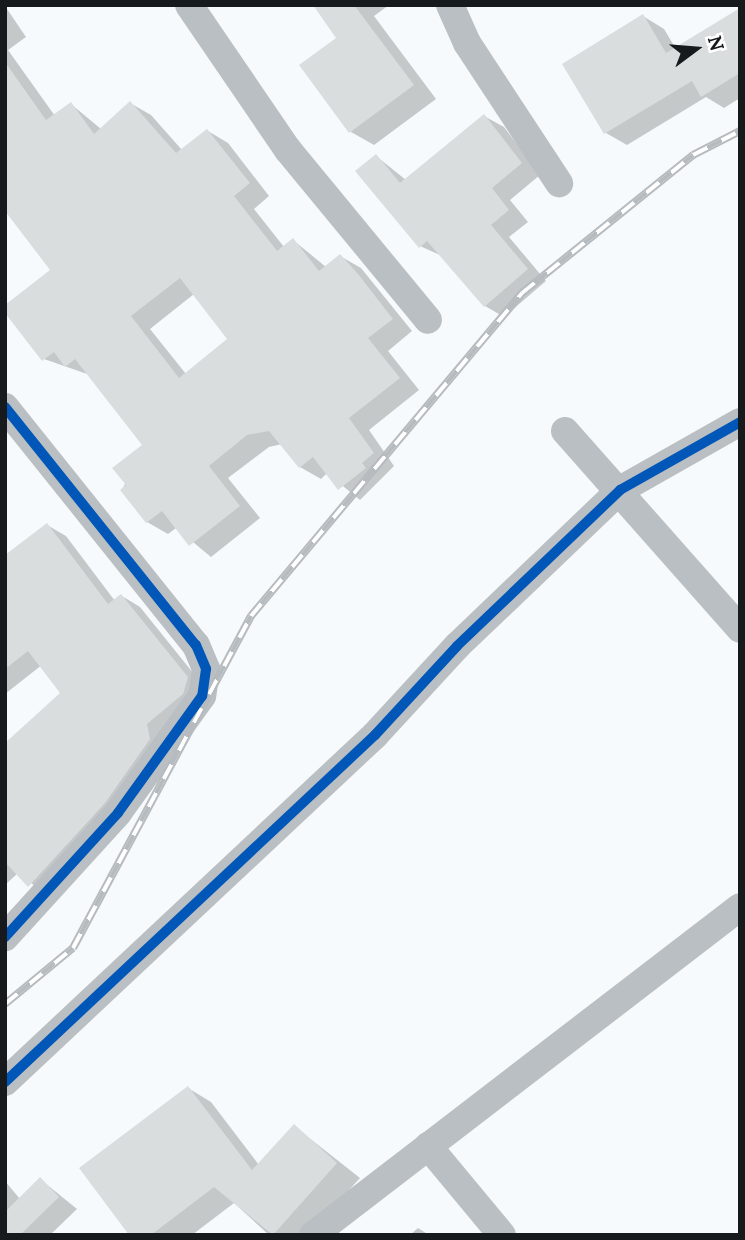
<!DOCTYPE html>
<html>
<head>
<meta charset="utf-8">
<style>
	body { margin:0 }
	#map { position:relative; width:745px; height:1240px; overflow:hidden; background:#f6fafc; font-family:Lora,serif }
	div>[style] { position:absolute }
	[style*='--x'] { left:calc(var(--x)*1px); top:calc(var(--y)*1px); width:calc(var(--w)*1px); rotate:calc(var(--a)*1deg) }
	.shadow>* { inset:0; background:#0003 }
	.building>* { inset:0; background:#d9ddde }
	.street>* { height:28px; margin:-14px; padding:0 14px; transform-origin:14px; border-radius:14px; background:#babfc4 }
	.rail>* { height:8px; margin-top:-4px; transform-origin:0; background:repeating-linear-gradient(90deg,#fff 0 16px,#b6bbbf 0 32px); box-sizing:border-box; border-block:2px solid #b6bbbf }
	.cycleway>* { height:10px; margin:-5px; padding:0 5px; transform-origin:5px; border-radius:5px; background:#0057b8 }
	span { translate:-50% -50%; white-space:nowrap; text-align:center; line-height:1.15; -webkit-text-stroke:7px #fff; paint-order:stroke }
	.frame { position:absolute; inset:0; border:7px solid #161a1c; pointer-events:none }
	.north { position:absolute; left:661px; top:14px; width:70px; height:70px; -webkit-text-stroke:5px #fff; paint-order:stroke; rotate:74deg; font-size:19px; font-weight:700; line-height:28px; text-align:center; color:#161a1c }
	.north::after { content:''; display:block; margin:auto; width:24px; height:32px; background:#161a1c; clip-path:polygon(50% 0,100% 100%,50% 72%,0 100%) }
</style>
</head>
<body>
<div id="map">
	<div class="shadow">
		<div style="clip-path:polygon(315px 5px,389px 5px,374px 16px,436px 99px,374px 145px,351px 132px,338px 38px)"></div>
		<div style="clip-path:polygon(evenodd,5px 6px,26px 37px,8px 50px,55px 116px,71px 104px,101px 129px,130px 103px,151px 115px,182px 150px,208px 131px,228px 143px,269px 196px,254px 209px,284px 247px,293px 240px,326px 267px,340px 256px,361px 268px,412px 331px,388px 351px,419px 390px,369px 430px,394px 466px,360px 500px,327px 473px,321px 479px,300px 467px,282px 444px,269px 447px,228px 478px,260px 518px,211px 557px,176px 528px,168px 534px,147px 522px,122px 490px,144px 445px,90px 375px,44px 359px,53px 270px,5px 200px,5px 6px,194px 294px,230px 340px,186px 374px,150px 329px,194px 294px)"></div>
		<div style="clip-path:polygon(740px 15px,740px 98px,724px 108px,706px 97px,627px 145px,606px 133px,643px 16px,664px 29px,676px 49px)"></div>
		<div style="clip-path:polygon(484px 116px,504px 127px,540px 175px,510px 200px,528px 222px,509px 237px,546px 281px,504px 317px,485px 306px,442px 256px,420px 246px,376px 156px,406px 180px)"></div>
		<div style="clip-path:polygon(47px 525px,66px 536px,115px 601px,122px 596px,140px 607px,206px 689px,48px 896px,18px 873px,5px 885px,5px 746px,62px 694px,85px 631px,5px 694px,5px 557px)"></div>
		<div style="clip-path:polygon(188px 1088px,211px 1102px,259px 1165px,294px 1126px,360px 1178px,308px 1235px,269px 1235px,234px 1203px,192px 1235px,131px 1235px)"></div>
		<div style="clip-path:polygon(40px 1179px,77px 1209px,50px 1235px,5px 1235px,5px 1181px,20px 1199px)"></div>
		<div style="clip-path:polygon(418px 1228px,429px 1235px,410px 1235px)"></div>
	</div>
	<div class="building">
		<div style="clip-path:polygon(313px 5px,354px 5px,414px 85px,349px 133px,299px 65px,336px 38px)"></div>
		<div style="clip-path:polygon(740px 8px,740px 73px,701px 97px,692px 81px,604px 134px,562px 64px,643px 14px,666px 53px)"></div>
		<div style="clip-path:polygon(evenodd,5px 62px,46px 120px,71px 102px,94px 134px,130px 101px,176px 153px,207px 129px,250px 183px,234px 196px,277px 251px,293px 238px,319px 271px,340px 254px,358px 274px,393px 319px,368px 338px,400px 378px,349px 418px,374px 453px,362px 463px,366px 468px,338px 490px,313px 457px,299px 468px,269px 431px,247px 435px,209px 466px,240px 506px,189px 546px,162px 511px,146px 523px,120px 490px,126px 485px,112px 468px,142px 445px,75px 359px,65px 367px,54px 352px,42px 361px,5px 313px,5px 305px,50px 270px,5px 211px,5px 62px,180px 278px,227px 339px,179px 378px,131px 316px,180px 278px)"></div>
		<div style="clip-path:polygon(484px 114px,522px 163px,492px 188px,509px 210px,491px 225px,528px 269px,484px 307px,427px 241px,419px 248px,355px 171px,376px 154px,400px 183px)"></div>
		<div style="clip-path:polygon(47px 523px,108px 604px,121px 594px,188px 677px,183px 694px,147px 724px,150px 739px,105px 803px,28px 887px,5px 862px,5px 743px,60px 693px,28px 651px,5px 669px,5px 555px)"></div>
		<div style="clip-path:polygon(188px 1086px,252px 1170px,294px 1124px,337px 1163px,273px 1235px,214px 1187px,151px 1235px,129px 1235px,79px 1168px)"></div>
		<div style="clip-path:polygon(40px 1177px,59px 1197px,20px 1235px,5px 1235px,5px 1212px)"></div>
	</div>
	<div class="street">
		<div style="--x:189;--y:5;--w:176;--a:55.7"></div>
		<div style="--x:288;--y:150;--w:220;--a:50.5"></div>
		<div style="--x:450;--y:5;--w:42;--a:65.9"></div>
		<div style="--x:467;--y:43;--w:168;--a:56.7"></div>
		<div style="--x:5;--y:407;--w:305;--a:51.3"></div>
		<div style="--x:196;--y:645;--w:26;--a:67"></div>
		<div style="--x:206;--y:669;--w:27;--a:98"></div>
		<div style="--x:202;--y:696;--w:144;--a:125.7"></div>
		<div style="--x:118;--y:813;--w:168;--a:132.3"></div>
		<div style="--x:565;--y:431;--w:264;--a:48.5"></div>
		<div style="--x:5;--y:1082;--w:507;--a:-43.16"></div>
		<div style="--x:375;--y:735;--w:121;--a:-47.3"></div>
		<div style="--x:457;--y:646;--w:226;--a:-43.7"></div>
		<div style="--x:620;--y:490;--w:138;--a:-29.5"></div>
		<div style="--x:428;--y:1146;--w:116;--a:50.3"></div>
		<div style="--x:313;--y:1235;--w:538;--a:-37.53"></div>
	</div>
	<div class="rail">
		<div style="--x:5;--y:1004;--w:88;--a:-39.5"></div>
		<div style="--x:73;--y:948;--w:377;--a:-61.8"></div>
		<div style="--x:251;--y:616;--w:422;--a:-50"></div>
		<div style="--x:522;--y:293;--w:220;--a:-38.9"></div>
		<div style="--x:693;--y:155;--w:53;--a:-27.1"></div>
	</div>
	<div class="cycleway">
		<div style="--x:5;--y:407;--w:305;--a:51.3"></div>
		<div style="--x:196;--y:645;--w:26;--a:67"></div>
		<div style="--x:206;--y:669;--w:27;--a:98"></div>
		<div style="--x:202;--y:696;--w:144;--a:125.7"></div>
		<div style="--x:118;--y:813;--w:168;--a:132.3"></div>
		<div style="--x:5;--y:1082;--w:507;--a:-43.16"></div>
		<div style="--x:375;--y:735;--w:121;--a:-47.3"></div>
		<div style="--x:457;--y:646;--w:226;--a:-43.7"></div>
		<div style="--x:620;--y:490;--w:138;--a:-29.5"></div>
	</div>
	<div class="frame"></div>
	<div class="north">N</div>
</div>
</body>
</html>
